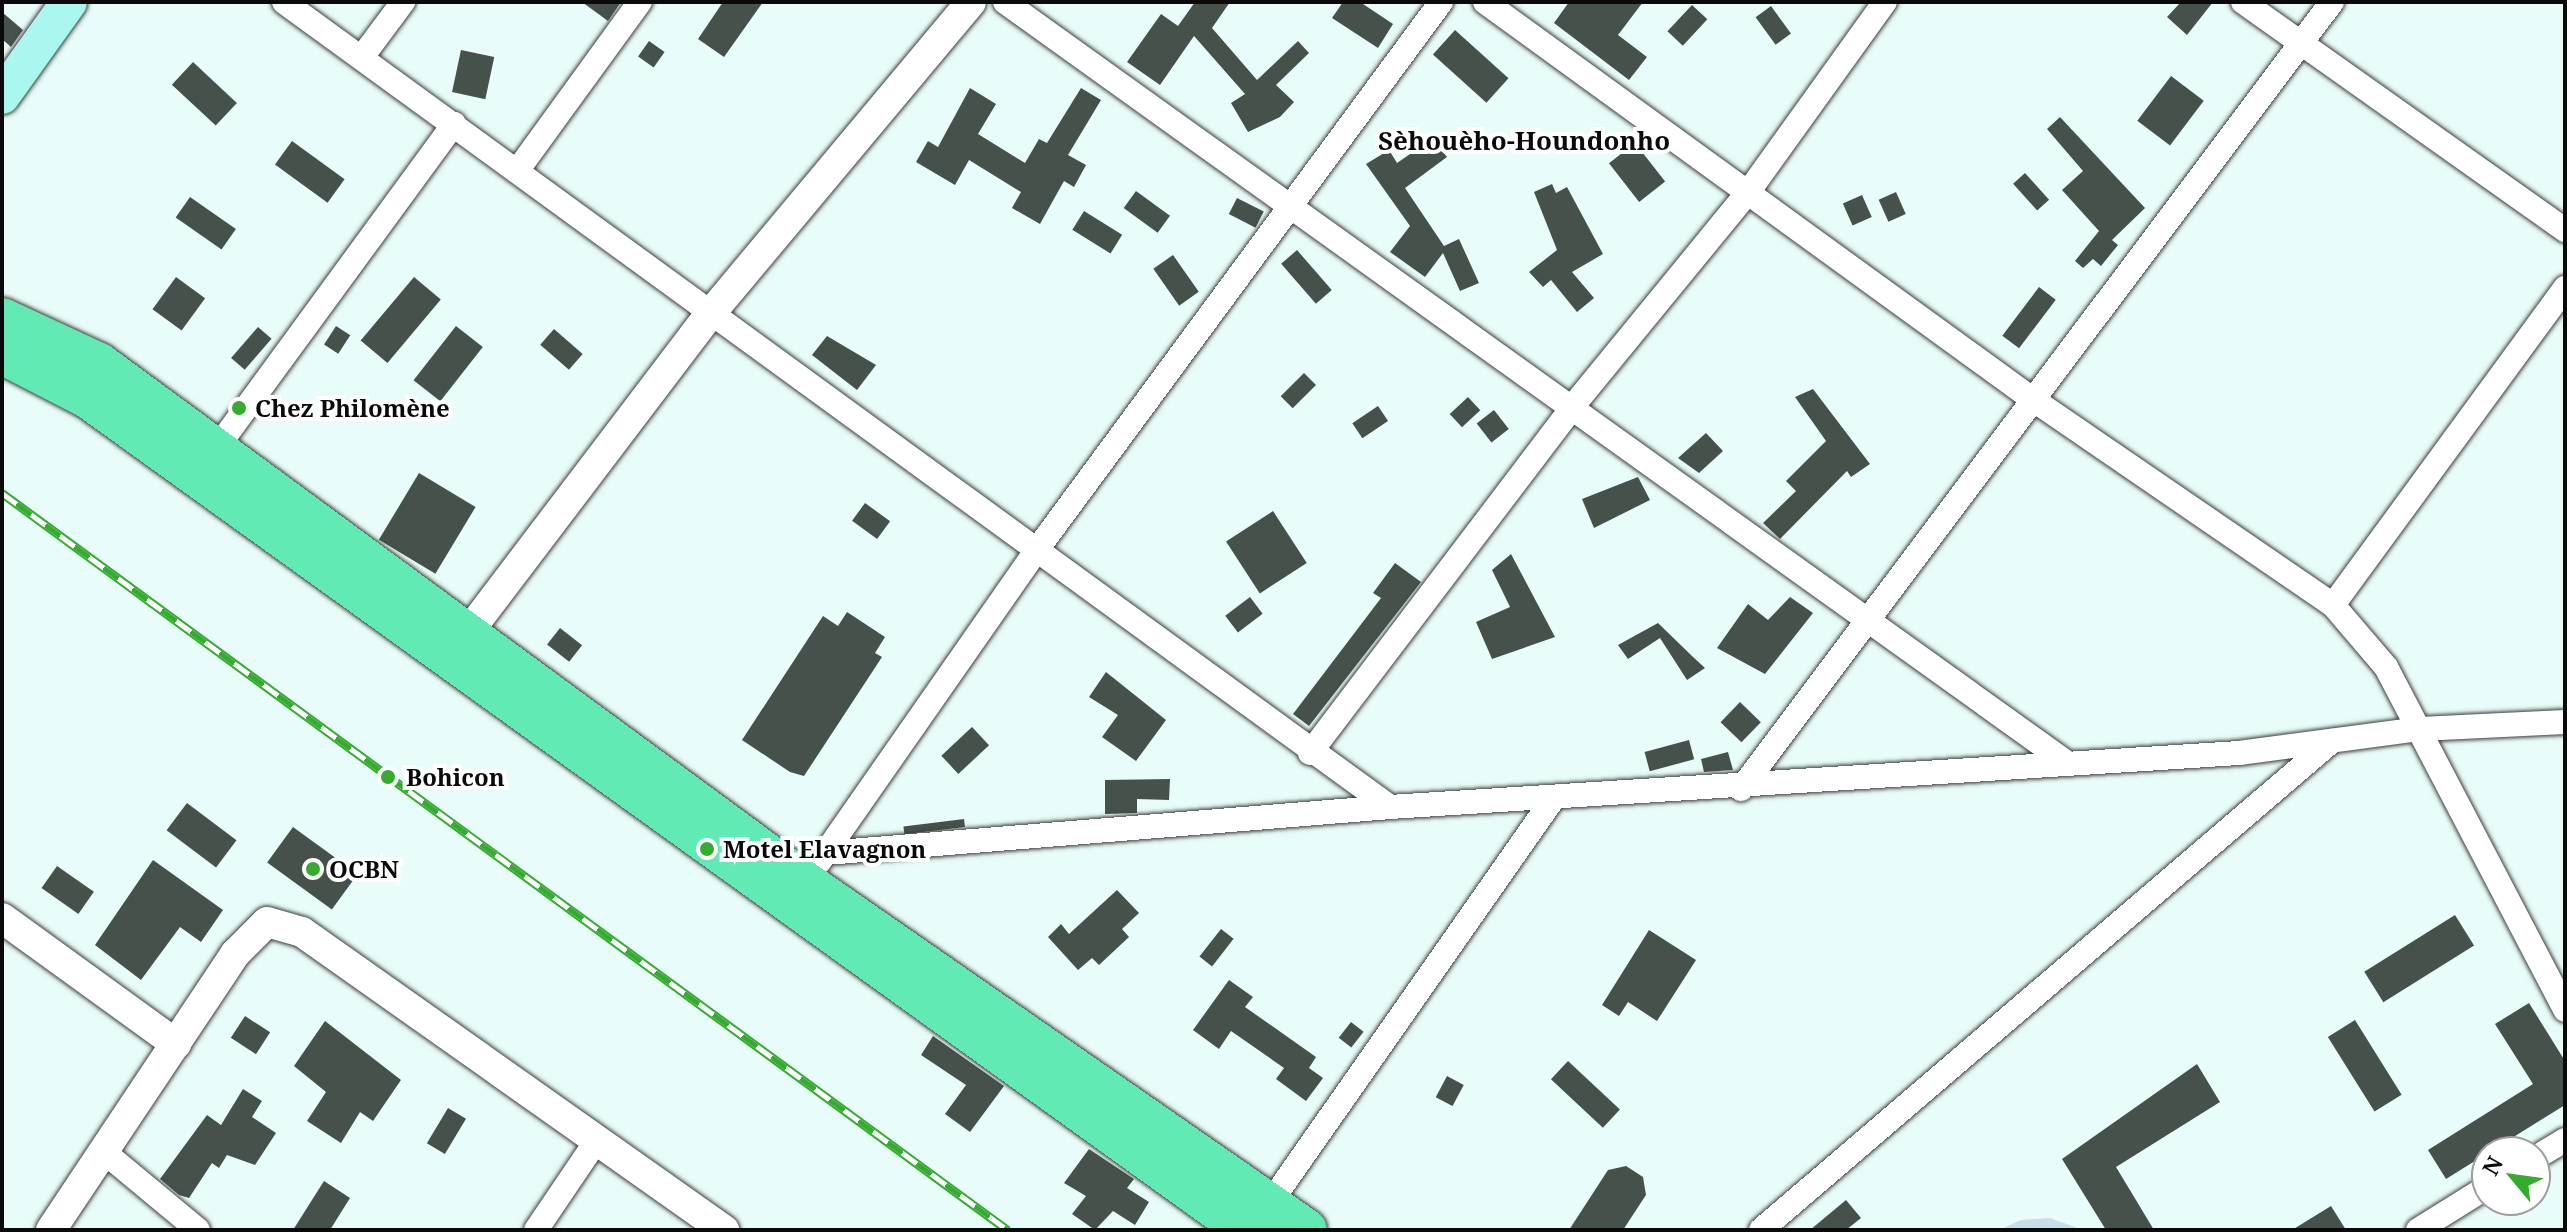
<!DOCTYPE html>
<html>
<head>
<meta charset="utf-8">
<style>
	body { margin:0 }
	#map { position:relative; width:2567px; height:1232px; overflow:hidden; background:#e8fdf9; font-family:"Noto Serif",serif }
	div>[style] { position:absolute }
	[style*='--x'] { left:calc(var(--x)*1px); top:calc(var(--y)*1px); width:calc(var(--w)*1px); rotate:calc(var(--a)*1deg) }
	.pitch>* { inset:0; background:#c7dfeb }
	.building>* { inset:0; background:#47514b; transform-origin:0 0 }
	.roads { filter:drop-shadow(0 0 2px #3d3d3d) drop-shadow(0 0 2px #3d3d3d) }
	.minor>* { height:24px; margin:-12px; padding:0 12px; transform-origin:12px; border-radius:12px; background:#fff }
	.tertiary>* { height:30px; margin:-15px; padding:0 15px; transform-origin:15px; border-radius:15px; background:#fff }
	.secondary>* { height:36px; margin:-18px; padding:0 18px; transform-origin:18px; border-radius:18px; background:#a9f7ef }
	.trunk>* { height:42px; margin:-21px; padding:0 21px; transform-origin:21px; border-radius:21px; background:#62eab4 }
	.rail>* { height:9px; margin-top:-4.5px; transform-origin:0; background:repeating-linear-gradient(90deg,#fff 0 18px,#35ab30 0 36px); box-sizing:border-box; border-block:2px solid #35ab30 }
	.dots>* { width:22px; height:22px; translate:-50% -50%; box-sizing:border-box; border:4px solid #fff; border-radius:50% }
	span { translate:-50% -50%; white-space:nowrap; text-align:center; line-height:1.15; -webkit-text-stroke:8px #fff; paint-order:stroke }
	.poi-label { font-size:24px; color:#0a0a0a; font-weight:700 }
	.left { translate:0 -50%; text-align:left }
	.neighbourhood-label { font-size:26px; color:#0a0a0a; font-weight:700 }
	.frame { position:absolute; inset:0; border:4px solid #0a0a0a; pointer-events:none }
	.north { position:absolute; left:2471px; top:1136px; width:80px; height:80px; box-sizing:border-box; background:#fff; border:2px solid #9d9d9d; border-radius:50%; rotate:299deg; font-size:22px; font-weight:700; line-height:32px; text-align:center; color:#0a0a0a }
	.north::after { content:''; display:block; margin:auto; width:28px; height:36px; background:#35ab30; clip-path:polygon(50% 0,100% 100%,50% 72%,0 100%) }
</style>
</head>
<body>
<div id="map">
	<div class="pitch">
		<div style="clip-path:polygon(2050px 1218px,2083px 1230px,1999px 1230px,2021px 1220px)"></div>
	</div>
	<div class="building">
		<div style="clip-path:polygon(582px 2px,621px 2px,608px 21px)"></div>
		<div style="clip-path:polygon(723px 2px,763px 2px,724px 57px,698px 39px)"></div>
		<div style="clip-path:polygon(1195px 2px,1230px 2px,1212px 28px,1257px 80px,1298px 41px,1309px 53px,1276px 85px,1294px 102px,1280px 117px,1248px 132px,1231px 103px,1245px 94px,1194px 36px,1160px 85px,1127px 62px,1161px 14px,1178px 26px)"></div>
		<div style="clip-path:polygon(1343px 2px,1360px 2px,1393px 24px,1378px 48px,1332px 18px)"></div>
		<div style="clip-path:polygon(1569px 2px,1643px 2px,1618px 35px,1647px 57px,1629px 80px,1554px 23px)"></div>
		<div style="clip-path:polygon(2181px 2px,2213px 2px,2187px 35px,2167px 17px)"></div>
		<div style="left:1692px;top:5px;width:21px;height:36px;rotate:43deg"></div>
		<div style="left:1771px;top:6px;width:34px;height:19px;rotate:54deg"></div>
		<div style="clip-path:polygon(2px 12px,23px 30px,11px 47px,2px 39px)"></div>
		<div style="left:1455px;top:30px;width:72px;height:33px;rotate:42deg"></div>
		<div style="left:649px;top:41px;width:19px;height:19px;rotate:35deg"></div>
		<div style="left:461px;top:50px;width:34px;height:43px;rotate:12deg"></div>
		<div style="left:193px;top:62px;width:60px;height:31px;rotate:43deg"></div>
		<div style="left:2171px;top:76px;width:41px;height:56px;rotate:37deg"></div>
		<div style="clip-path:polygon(970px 88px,996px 104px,978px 134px,1025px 163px,1039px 139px,1047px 143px,1081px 88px,1101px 100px,1068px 155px,1086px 165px,1074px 187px,1064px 181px,1040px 224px,1012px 208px,1021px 192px,969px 160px,955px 185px,916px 162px,928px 141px,938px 147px)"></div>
		<div style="clip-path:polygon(2060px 117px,2145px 208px,2112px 240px,2118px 245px,2101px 266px,2093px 259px,2083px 268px,2075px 261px,2099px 231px,2062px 190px,2083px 171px,2047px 129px)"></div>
		<div style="clip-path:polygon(1432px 139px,1447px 157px,1405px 188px,1444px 246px,1459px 239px,1479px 283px,1460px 291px,1443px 253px,1425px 277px,1390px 252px,1410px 226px,1366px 164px,1389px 150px,1397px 163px)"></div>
		<div style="left:292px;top:141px;width:65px;height:29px;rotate:36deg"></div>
		<div style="left:1635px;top:143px;width:49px;height:33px;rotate:52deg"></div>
		<div style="left:2025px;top:173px;width:36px;height:16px;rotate:48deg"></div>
		<div style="clip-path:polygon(1552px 184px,1556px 193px,1567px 187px,1603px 254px,1572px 272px,1594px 298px,1577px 312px,1551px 280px,1543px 287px,1529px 272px,1557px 250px,1534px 192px)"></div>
		<div style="left:1136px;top:191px;width:42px;height:21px;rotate:36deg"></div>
		<div style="left:1896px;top:192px;width:24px;height:19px;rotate:66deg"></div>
		<div style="left:1862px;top:195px;width:24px;height:21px;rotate:66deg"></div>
		<div style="left:190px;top:197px;width:56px;height:25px;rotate:35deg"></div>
		<div style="left:1237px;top:198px;width:30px;height:18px;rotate:27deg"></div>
		<div style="left:1084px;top:211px;width:45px;height:22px;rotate:32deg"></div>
		<div style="left:1297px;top:250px;width:53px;height:21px;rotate:49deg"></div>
		<div style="left:1173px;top:255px;width:45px;height:24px;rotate:55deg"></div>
		<div style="left:176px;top:277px;width:36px;height:40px;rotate:36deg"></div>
		<div style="left:414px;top:277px;width:35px;height:83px;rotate:40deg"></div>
		<div style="left:2039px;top:287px;width:21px;height:61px;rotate:37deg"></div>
		<div style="left:336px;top:326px;width:17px;height:22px;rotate:33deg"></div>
		<div style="left:456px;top:326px;width:34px;height:69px;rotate:38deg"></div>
		<div style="left:258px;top:327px;width:18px;height:41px;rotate:41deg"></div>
		<div style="left:554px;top:329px;width:38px;height:21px;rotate:41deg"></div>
		<div style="clip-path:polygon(827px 336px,876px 365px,857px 390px,812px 355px)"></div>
		<div style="left:1304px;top:373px;width:17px;height:33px;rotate:45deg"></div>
		<div style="clip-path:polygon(1813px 389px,1870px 464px,1851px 477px,1847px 471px,1780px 539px,1763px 523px,1796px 491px,1786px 481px,1826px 441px,1795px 397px)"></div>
		<div style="left:1468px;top:397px;width:18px;height:25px;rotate:47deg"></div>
		<div style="left:1378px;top:406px;width:18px;height:31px;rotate:56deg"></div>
		<div style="left:1494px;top:410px;width:24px;height:22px;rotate:52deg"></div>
		<div style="clip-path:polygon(1706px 433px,1723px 451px,1699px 473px,1678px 458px)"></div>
		<div style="left:419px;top:473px;width:66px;height:78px;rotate:31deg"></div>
		<div style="clip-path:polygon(1638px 477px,1650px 500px,1594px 528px,1582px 499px)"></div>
		<div style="left:865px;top:503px;width:31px;height:22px;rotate:36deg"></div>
		<div style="left:1273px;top:511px;width:62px;height:56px;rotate:57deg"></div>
		<div style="clip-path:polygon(1511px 554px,1555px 637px,1492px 659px,1476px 622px,1510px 607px,1492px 570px)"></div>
		<div style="clip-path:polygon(1395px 563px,1421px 582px,1309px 726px,1293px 714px,1381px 598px,1373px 593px)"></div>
		<div style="left:1250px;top:597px;width:21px;height:31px;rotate:53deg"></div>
		<div style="clip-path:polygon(1790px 597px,1813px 613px,1765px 674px,1717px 648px,1748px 604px,1768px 620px)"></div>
		<div style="clip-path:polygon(847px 612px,885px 637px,875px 653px,882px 657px,804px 776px,790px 772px,742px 740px,823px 616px,838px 626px)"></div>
		<div style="clip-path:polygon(1658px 623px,1692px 656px,1705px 668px,1687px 680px,1660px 638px,1628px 659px,1618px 645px)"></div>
		<div style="left:560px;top:628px;width:28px;height:21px;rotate:38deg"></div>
		<div style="clip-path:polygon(1106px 672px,1166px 720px,1136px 761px,1102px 737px,1118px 715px,1089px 697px)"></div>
		<div style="left:1740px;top:702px;width:29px;height:28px;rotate:44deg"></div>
		<div style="left:972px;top:727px;width:25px;height:42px;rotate:47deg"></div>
		<div style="left:1689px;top:740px;width:20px;height:46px;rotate:75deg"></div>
		<div style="clip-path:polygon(1728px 752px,1733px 770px,1704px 772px,1701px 759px)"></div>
		<div style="clip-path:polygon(1170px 779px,1169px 800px,1137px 799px,1137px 813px,1105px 814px,1105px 780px)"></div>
		<div style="left:187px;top:803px;width:62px;height:34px;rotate:37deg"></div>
		<div style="left:964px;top:819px;width:8px;height:61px;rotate:83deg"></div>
		<div style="left:293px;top:827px;width:80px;height:44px;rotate:36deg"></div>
		<div style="clip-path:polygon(153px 860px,223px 910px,201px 942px,180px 927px,141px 980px,95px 945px)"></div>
		<div style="left:57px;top:866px;width:45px;height:27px;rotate:35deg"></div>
		<div style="clip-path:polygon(1117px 890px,1139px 913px,1122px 929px,1129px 937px,1099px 965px,1092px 958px,1078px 970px,1048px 937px,1061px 924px,1069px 934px)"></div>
		<div style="left:2455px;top:915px;width:36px;height:107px;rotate:58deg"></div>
		<div style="left:1221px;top:929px;width:16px;height:35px;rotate:38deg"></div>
		<div style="clip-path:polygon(1649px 930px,1696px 960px,1657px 1021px,1628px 1002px,1619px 1016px,1602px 1005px)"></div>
		<div style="clip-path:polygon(1229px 980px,1253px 997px,1245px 1007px,1316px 1057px,1309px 1068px,1323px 1078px,1306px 1101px,1276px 1079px,1284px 1068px,1231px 1031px,1219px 1049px,1193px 1030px)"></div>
		<div style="clip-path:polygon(2529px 1003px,2565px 1061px,2565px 1105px,2446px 1179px,2428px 1150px,2533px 1084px,2495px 1024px)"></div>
		<div style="left:245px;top:1016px;width:30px;height:26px;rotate:33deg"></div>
		<div style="left:2355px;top:1020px;width:88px;height:32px;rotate:58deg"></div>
		<div style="clip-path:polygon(325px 1021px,401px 1080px,373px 1121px,360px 1112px,341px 1143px,307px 1121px,326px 1092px,294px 1066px)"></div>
		<div style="left:1351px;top:1022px;width:16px;height:20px;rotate:38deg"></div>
		<div style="clip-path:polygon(933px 1036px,1004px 1086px,970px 1132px,945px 1114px,966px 1085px,921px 1055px)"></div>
		<div style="left:1568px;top:1061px;width:71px;height:25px;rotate:43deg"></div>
		<div style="clip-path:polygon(2197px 1064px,2220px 1102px,2116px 1167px,2154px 1230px,2106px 1230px,2062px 1159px)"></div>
		<div style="left:1447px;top:1076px;width:19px;height:24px;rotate:28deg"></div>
		<div style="clip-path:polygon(243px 1089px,262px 1101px,252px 1117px,276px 1133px,255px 1165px,227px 1155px,219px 1168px,212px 1163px,189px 1198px,179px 1195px,160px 1179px,207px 1115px,221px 1125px)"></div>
		<div style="left:448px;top:1108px;width:21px;height:41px;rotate:31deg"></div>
		<div style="clip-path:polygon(1089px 1149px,1134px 1179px,1127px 1188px,1149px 1202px,1135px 1225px,1113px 1211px,1095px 1230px,1072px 1214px,1086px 1196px,1064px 1183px)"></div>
		<div style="clip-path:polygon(1626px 1166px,1643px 1177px,1646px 1195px,1623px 1230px,1569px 1230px,1608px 1170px)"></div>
		<div style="clip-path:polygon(324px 1181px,350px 1198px,330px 1230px,293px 1230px)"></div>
		<div style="clip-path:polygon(1846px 1200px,1861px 1218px,1846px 1230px,1810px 1230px)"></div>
		<div style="clip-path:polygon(2331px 1206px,2346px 1230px,2292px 1230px)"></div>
	</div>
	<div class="roads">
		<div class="minor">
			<div style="--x:284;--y:2;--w:1368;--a:36.05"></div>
			<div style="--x:1005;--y:2;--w:1307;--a:35.62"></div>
			<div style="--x:1485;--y:2;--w:679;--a:35.96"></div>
			<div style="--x:2035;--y:401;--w:361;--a:34.4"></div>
			<div style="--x:2333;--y:605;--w:82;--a:49.5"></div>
			<div style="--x:2386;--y:667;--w:387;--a:62.4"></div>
			<div style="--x:2243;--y:2;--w:395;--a:35.3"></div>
			<div style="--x:362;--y:57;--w:69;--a:-53.3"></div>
			<div style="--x:517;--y:171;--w:209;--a:-54"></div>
			<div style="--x:216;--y:449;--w:403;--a:-53.8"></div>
			<div style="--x:2333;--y:605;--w:393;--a:-53.8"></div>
			<div style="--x:1310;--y:753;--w:435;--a:-52.8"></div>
			<div style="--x:1573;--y:406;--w:278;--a:-50.7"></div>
			<div style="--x:1749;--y:191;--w:233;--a:-54.3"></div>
			<div style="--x:1741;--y:789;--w:984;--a:-53.1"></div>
			<div style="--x:826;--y:853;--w:566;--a:-4.66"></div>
			<div style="--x:1390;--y:807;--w:851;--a:-3.64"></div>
			<div style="--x:2239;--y:753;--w:183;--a:-7.6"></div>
			<div style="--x:2420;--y:729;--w:145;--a:-2.8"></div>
			<div style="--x:819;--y:862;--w:379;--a:-55.1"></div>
			<div style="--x:1036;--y:551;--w:682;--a:-53.58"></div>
			<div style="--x:104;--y:1152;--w:122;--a:39.7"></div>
			<div style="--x:2535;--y:1158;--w:35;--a:-31"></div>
			<div style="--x:1268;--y:1206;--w:495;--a:-55"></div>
			<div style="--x:536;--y:1230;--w:105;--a:-55.9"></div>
			<div style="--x:1761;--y:1230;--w:752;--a:-40.58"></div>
			<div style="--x:2418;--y:1230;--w:81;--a:-31.9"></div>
		</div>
		<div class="tertiary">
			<div style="--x:454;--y:651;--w:425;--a:-52.8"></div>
			<div style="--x:711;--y:313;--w:405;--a:-50.1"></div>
			<div style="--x:2;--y:918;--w:215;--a:35.9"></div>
			<div style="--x:51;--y:1230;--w:332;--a:-56.3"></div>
			<div style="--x:235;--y:954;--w:45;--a:-45"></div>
			<div style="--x:267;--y:922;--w:36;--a:16"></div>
			<div style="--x:302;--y:932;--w:517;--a:35.23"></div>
		</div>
		<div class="secondary">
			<div style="--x:2;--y:96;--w:115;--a:-54.5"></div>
		</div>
		<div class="trunk">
			<div style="--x:2;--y:319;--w:107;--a:24.9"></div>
			<div style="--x:99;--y:364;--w:873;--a:36.29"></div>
			<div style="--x:803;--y:881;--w:612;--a:34.75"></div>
			<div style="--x:2;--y:353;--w:98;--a:27.3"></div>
			<div style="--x:89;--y:398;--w:1425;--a:35.72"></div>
		</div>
	</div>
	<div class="rail">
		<div style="--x:2;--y:493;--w:1247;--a:36.23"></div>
	</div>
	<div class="dots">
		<div style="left:239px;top:408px;background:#35ab30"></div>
		<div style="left:388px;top:777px;background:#35ab30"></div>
		<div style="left:707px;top:849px;background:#35ab30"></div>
		<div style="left:313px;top:869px;background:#35ab30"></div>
	</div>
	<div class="poi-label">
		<span class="left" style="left:255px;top:408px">Chez Philomène</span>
		<span class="left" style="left:406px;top:777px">Bohicon</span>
		<span class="left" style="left:723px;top:849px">Motel Elavagnon</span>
		<span class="left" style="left:329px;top:869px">OCBN</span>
	</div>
	<div class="neighbourhood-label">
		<span style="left:1524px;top:141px">Sèhouèho-Houndonho</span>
	</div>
	<div class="frame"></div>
	<div class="north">N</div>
</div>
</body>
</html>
